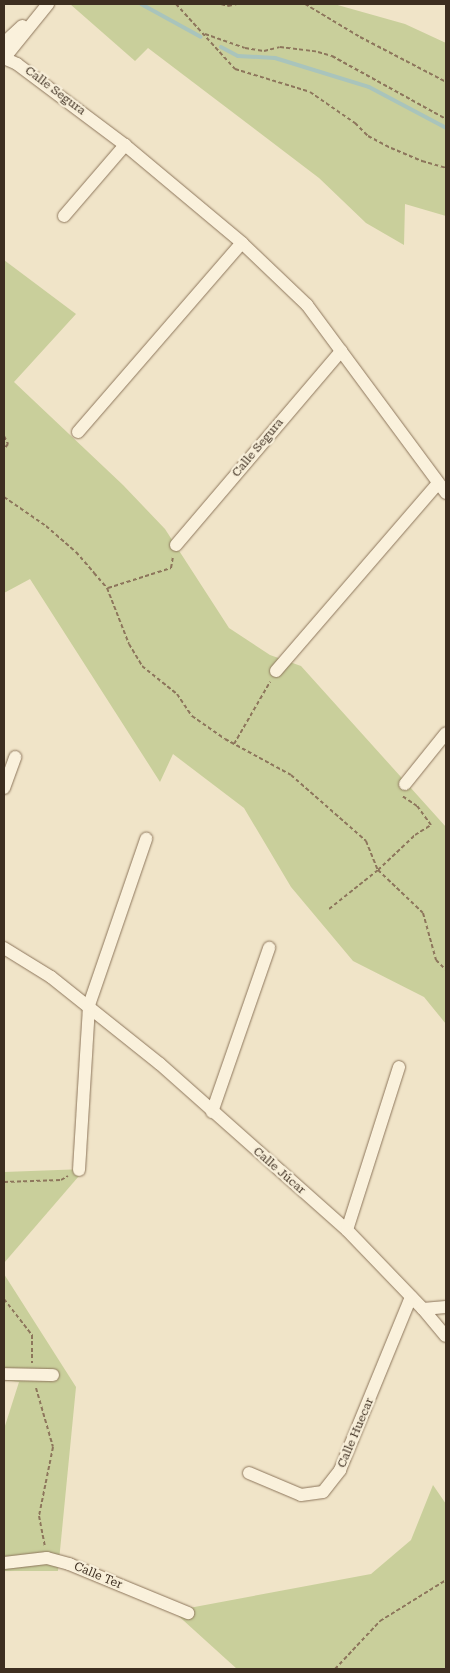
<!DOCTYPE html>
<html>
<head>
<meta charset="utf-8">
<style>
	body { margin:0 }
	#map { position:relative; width:450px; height:1673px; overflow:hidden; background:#f0e4c8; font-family:"Roboto Serif",serif }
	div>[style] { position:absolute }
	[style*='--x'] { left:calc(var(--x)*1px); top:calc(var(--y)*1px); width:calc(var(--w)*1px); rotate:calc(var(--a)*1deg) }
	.green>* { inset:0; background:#c9cf9b }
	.stream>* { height:4px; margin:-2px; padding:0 2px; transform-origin:2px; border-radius:2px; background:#a9c4bc }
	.path>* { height:2px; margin-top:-1px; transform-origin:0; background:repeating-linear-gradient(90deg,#8d765c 0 4px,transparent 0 6.5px) }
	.roads { filter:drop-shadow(0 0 1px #8d765c) drop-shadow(0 0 1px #8d765c) }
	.street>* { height:12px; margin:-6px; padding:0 6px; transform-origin:6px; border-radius:6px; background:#faf1dc }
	span { translate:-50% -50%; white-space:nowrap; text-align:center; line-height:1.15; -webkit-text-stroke:4.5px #f7eed8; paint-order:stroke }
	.street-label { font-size:12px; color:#3d2e20 }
	.frame { position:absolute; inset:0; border:5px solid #3d2e20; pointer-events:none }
</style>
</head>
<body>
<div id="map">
	<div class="green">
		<div style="clip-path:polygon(70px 4px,334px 4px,405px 24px,446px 43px,446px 216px,405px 204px,404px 245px,366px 223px,319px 178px,148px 48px,135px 61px)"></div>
		<div style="clip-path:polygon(4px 260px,76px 314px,14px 382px,123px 485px,165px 529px,229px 628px,270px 655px,301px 666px,446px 827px,446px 1024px,424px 997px,353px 961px,291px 887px,244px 808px,173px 754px,160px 782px,30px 579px,4px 593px)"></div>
		<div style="clip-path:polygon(85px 1169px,4px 1263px,4px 1172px)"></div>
		<div style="clip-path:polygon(4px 1274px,76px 1387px,58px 1571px,5px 1571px,4px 1429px,19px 1382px,4px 1380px)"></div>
		<div style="clip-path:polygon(433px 1485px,446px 1504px,446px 1669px,237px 1669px,173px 1611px,371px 1574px,411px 1540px)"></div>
	</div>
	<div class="stream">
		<div style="--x:141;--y:4;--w:68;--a:28.8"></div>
		<div style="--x:221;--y:47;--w:19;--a:28"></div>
		<div style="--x:238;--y:56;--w:37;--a:3"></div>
		<div style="--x:275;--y:58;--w:98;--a:17.1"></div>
		<div style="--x:369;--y:87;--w:87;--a:28"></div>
	</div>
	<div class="path">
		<div style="--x:176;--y:4;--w:88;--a:47.8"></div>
		<div style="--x:235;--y:69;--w:78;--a:17"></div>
		<div style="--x:310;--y:92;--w:55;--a:34.6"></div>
		<div style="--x:355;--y:123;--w:18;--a:45"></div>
		<div style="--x:368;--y:136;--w:26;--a:28"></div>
		<div style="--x:391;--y:148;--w:34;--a:23"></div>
		<div style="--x:422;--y:161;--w:25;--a:16"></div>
		<div style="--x:221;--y:4;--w:7;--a:16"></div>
		<div style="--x:228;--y:6;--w:9;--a:-13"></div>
		<div style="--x:305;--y:4;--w:64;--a:31"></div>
		<div style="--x:360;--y:37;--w:97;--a:27.6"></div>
		<div style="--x:205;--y:34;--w:42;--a:19.3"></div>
		<div style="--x:245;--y:48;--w:19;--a:9"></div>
		<div style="--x:264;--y:51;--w:16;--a:-14"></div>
		<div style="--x:280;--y:47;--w:38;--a:7"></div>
		<div style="--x:318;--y:52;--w:15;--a:16"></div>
		<div style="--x:332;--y:56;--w:130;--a:28.9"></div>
		<div style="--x:4;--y:436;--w:9;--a:63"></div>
		<div style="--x:8;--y:444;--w:6;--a:129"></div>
		<div style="--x:4;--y:497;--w:51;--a:34.6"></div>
		<div style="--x:46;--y:526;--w:40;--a:41"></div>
		<div style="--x:76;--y:552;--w:28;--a:49"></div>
		<div style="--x:94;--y:573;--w:20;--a:49"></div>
		<div style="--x:107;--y:588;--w:60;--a:68.6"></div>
		<div style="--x:129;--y:644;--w:26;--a:59"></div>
		<div style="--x:142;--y:666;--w:45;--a:38.7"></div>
		<div style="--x:177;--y:694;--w:27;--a:56"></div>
		<div style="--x:192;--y:716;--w:40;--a:34.9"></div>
		<div style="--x:225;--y:739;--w:75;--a:28.6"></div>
		<div style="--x:291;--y:775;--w:100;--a:41.3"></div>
		<div style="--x:366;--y:841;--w:31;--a:68"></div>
		<div style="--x:378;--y:870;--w:62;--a:43.7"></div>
		<div style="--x:423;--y:913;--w:49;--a:74.5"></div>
		<div style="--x:436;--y:960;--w:14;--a:45"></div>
		<div style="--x:108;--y:588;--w:66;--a:-17.6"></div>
		<div style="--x:171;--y:568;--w:11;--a:-80"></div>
		<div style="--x:234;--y:744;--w:72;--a:-59.9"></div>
		<div style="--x:329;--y:909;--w:63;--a:-38.5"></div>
		<div style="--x:378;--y:870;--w:51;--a:-43.4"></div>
		<div style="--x:415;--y:835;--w:19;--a:-32"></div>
		<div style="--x:431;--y:825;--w:24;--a:-126"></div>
		<div style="--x:417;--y:806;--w:18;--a:-146"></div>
		<div style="--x:4;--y:1182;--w:57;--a:-2"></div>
		<div style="--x:61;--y:1180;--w:8;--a:-30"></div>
		<div style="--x:4;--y:1299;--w:46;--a:52.1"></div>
		<div style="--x:32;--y:1335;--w:28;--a:90"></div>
		<div style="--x:36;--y:1388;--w:61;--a:73.9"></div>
		<div style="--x:53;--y:1447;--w:70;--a:101.5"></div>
		<div style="--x:39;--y:1516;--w:31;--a:79"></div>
		<div style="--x:335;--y:1669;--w:66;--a:-46.8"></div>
		<div style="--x:380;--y:1621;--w:78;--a:-31.8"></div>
	</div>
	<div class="roads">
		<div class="street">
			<div style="--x:4;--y:43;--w:25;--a:-43"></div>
			<div style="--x:6;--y:56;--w:67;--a:-51.1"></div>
			<div style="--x:6;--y:59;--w:12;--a:24"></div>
			<div style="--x:17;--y:64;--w:135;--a:36.9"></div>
			<div style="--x:125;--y:145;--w:153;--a:39.9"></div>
			<div style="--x:242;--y:243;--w:90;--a:43.6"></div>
			<div style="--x:307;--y:305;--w:234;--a:53.5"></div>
			<div style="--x:64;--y:216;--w:94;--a:-49.3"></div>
			<div style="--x:78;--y:432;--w:250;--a:-49.1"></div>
			<div style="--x:176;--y:545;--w:255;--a:-49.6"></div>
			<div style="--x:276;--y:671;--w:248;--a:-49.2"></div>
			<div style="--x:405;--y:784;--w:65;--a:-51.2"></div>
			<div style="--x:4;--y:788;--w:33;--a:-70"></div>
			<div style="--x:4;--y:948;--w:55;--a:31.7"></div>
			<div style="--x:51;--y:977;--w:139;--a:38.6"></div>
			<div style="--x:160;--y:1064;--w:250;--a:41.6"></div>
			<div style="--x:347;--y:1230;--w:110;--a:46.1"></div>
			<div style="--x:423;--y:1309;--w:35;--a:50"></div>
			<div style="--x:212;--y:1112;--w:174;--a:-70.8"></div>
			<div style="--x:79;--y:1170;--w:165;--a:-86.5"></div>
			<div style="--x:89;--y:1005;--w:176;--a:-71"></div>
			<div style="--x:347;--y:1230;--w:171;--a:-72.3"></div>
			<div style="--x:423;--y:1309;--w:23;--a:-5"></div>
			<div style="--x:4;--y:1374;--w:49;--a:1.2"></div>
			<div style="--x:249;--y:1473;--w:56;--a:22.9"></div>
			<div style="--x:301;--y:1495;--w:22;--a:-8"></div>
			<div style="--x:323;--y:1492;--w:28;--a:-52"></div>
			<div style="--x:340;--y:1470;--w:187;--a:-67.7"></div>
			<div style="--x:4;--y:1563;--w:43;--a:-6.6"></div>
			<div style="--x:47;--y:1558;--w:23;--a:15"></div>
			<div style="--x:69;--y:1564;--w:129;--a:22.4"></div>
		</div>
	</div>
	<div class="street-label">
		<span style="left:55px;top:91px;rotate:37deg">Calle Segura</span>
		<span style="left:258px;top:448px;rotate:-50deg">Calle Segura</span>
		<span style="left:279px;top:1171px;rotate:41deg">Calle Júcar</span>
		<span style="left:356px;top:1433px;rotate:-67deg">Calle Huecar</span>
		<span style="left:98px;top:1576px;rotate:23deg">Calle Ter</span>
	</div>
	<div class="frame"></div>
</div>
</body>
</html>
